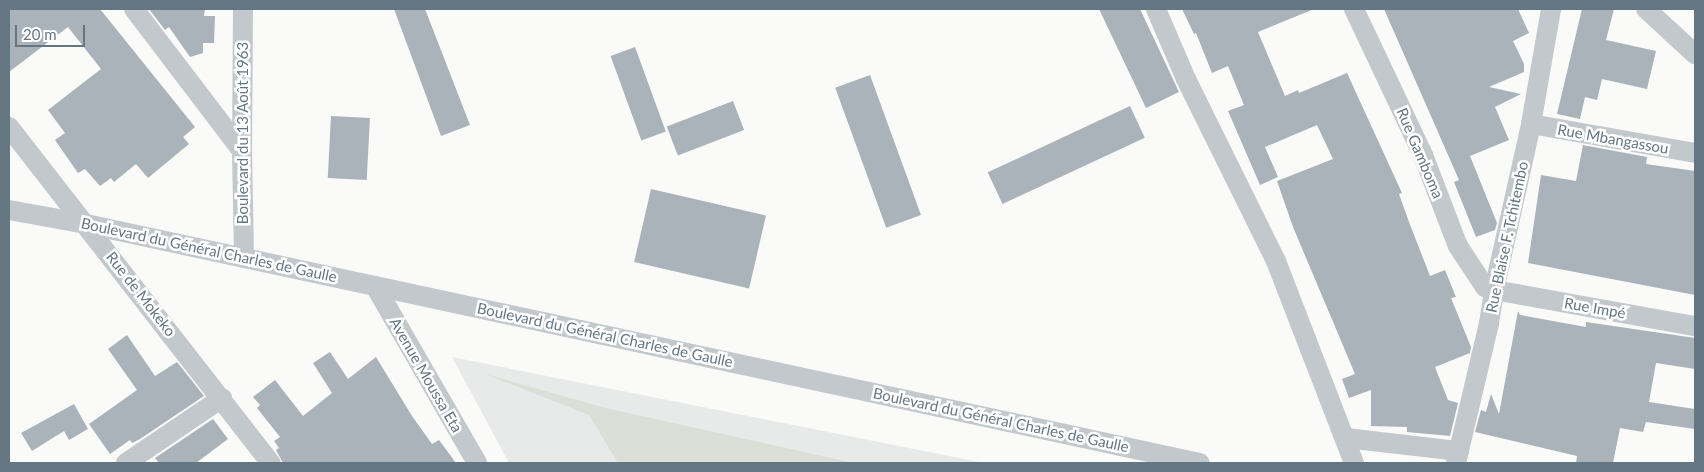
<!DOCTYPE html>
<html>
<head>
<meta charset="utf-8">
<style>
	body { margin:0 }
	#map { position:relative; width:1704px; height:472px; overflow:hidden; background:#fafaf8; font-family:Lato,sans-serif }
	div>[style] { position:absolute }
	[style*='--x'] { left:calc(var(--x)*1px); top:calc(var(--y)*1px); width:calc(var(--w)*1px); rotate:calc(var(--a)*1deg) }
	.built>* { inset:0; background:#e8e9e9 }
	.green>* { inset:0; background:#dadfd7 }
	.building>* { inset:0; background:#aab3b9; transform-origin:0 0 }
	.street>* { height:20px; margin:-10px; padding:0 10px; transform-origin:10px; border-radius:10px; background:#c3c8cc }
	span { translate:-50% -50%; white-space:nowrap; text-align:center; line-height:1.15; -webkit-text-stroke:5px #fff; paint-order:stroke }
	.street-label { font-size:15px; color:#657683 }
	.frame { position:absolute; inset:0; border:10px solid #657683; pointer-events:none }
	.scale { position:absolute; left:15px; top:25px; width:70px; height:22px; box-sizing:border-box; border:2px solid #657683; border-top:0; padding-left:6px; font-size:15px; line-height:18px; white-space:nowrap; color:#657683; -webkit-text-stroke:4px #fff; paint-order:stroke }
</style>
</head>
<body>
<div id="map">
	<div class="built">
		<div style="clip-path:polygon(452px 357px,984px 463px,509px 463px)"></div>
	</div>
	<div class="green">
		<div style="clip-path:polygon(485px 374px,605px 408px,854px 463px,618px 463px,589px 415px)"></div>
	</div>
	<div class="building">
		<div style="clip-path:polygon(9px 9px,100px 9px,195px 127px,183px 137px,189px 144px,148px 178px,136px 164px,114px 182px,111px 178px,100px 186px,85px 169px,78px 173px,55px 140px,65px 133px,48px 110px,101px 69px,68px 27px,9px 72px)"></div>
		<div style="clip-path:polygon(149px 9px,205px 9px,204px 16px,215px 16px,214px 43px,203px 43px,203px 53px,190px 57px,169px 27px,165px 30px)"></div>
		<div style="clip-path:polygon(394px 9px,425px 9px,470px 125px,441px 136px)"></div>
		<div style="clip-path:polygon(1099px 9px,1140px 9px,1179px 92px,1146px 108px)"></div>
		<div style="clip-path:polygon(1182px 9px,1314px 9px,1258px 32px,1285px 96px,1298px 90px,1299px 93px,1347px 73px,1402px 193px,1399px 194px,1409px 222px,1430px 276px,1445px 270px,1456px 297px,1451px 298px,1471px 347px,1470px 353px,1435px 367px,1448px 400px,1458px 403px,1450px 436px,1407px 432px,1407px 427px,1371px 426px,1371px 390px,1349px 398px,1342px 379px,1355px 374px,1293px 227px,1277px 181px,1333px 159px,1317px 125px,1265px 147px,1278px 177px,1260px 185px,1228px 111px,1244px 105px,1228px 66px,1212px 73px,1196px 33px,1194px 34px)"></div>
		<div style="clip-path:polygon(1384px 9px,1518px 9px,1529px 33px,1513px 41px,1524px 64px,1524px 72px,1489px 87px,1521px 94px,1495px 107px,1509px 140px,1470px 156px,1497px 223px,1495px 230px,1476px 237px,1454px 182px,1459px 180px)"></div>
		<div style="clip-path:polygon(1582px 9px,1614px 9px,1606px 40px,1656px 51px,1647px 89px,1602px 79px,1597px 100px,1585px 97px,1580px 119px,1557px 114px)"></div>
		<div style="left:635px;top:47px;width:90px;height:26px;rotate:70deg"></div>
		<div style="left:870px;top:75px;width:149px;height:37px;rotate:70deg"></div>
		<div style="left:733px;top:101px;width:31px;height:71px;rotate:69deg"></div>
		<div style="left:1130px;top:106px;width:35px;height:157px;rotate:65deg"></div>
		<div style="left:331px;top:116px;width:39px;height:62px;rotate:3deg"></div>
		<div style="clip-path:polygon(1583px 145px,1647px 157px,1646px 164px,1695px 171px,1695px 295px,1528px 263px,1541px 175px,1576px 181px)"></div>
		<div style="left:651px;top:189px;width:118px;height:75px;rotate:13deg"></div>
		<div style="clip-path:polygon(1518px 311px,1520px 315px,1586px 327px,1586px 322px,1695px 338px,1695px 369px,1656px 363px,1649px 402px,1695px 409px,1695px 429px,1646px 422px,1643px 432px,1620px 428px,1613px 463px,1576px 463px,1577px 456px,1475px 432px,1481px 410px,1486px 412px,1491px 394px,1499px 414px)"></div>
		<div style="clip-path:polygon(127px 335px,155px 376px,177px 362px,204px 396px,140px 439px,132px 443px,130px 440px,110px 454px,89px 424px,137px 390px,108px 349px)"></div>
		<div style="clip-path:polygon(330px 352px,348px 379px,376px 357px,412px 416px,432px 444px,439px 440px,456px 463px,283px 463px,276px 450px,279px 448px,274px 441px,280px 437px,257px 408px,260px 405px,253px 397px,275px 380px,303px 416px,332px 393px,313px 363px)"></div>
		<div style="clip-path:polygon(74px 404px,88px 429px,69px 440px,64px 431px,32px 451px,21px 433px)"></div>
		<div style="clip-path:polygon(213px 419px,228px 439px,196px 463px,159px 463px,155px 458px)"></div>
	</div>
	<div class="street">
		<div style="--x:134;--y:9;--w:178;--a:52.7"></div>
		<div style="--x:243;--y:9;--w:142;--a:90.4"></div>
		<div style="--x:242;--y:151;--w:107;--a:88.9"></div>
		<div style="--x:1156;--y:9;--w:76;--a:66.8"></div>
		<div style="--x:1186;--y:79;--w:203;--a:63.7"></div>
		<div style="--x:1276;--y:261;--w:217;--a:68.9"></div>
		<div style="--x:1354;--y:9;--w:161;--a:64.7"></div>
		<div style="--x:1423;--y:155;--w:97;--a:69"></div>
		<div style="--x:1458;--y:246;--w:49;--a:56.6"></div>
		<div style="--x:1485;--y:287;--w:9;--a:18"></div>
		<div style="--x:1494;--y:290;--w:204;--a:10.2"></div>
		<div style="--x:1646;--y:9;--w:67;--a:42.6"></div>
		<div style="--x:1531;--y:124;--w:167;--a:10"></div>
		<div style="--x:9;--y:127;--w:426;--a:52.1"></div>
		<div style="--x:9;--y:210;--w:78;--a:10.3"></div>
		<div style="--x:86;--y:224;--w:1139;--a:12.11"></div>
		<div style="--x:375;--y:286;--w:204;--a:60"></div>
		<div style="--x:1346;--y:438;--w:114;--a:6.6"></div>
		<div style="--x:126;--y:463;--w:116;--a:-34.1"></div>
		<div style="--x:1456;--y:463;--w:144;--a:-76.7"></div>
		<div style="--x:1489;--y:323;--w:33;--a:-81"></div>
		<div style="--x:1494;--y:290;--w:170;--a:-77.4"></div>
		<div style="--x:1531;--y:124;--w:117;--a:-80.1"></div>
	</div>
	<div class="street-label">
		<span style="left:243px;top:133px;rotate:-90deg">Boulevard du 13 Août 1963</span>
		<span style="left:1613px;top:139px;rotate:10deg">Rue Mbangassou</span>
		<span style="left:1420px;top:153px;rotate:67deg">Rue Gamboma</span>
		<span style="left:1507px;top:237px;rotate:-78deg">Rue Blaise F. Tchitembo</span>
		<span style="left:209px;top:250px;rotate:12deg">Boulevard du Général Charles de Gaulle</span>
		<span style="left:141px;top:294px;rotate:52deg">Rue de Mokeko</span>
		<span style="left:1595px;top:308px;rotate:10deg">Rue Impé</span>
		<span style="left:605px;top:335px;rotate:12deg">Boulevard du Général Charles de Gaulle</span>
		<span style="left:426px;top:375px;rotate:60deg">Avenue Moussa Eta</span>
		<span style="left:1001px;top:420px;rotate:12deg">Boulevard du Général Charles de Gaulle</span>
	</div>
	<div class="frame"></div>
	<div class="scale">20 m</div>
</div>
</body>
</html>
